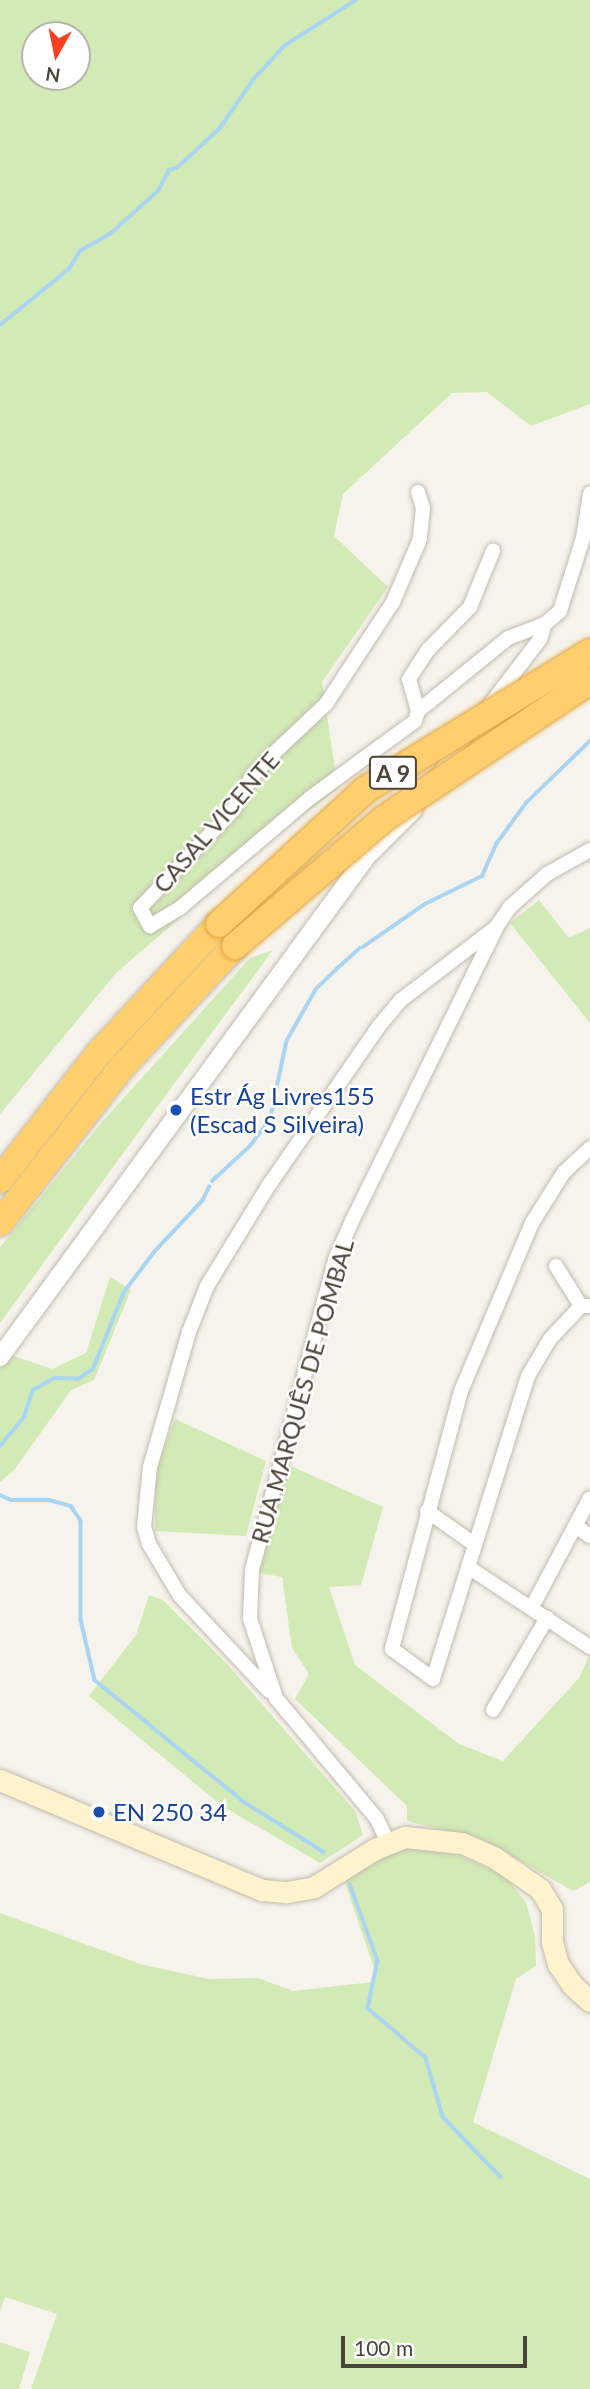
<!DOCTYPE html>
<html>
<head>
<meta charset="utf-8">
<style>
	body { margin:0 }
	#map { position:relative; width:590px; height:2389px; overflow:hidden; background:#f6f3ec; font-family:Lato,sans-serif }
	div>[style] { position:absolute }
	[style*='--x'] { left:calc(var(--x)*1px); top:calc(var(--y)*1px); width:calc(var(--w)*1px); rotate:calc(var(--a)*1deg) }
	.green>* { inset:0; background:#d2eab5 }
	.stream>* { height:3.5px; margin:-1.75px; padding:0 1.75px; transform-origin:1.75px; border-radius:1.75px; background:#a9d4f2 }
	.roads { filter:drop-shadow(0 0 2px #c2bbae) drop-shadow(0 0 2px #c2bbae) }
	.minor>* { height:14px; margin:-7px; padding:0 7px; transform-origin:7px; border-radius:7px; background:#fff }
	.tertiary>* { height:18px; margin:-9px; padding:0 9px; transform-origin:9px; border-radius:9px; background:#fff }
	.secondary>* { height:21px; margin:-10.5px; padding:0 10.5px; transform-origin:10.5px; border-radius:10.5px; background:#fff3cd }
	.motorway>* { height:26px; margin:-13px; padding:0 13px; transform-origin:13px; border-radius:13px; background:#ffcf6e }
	.bridges { filter:drop-shadow(0 0 2px #e0a43c) drop-shadow(0 0 2px #e0a43c) }
	.motorway-bridge>* { height:26px; margin:-13px; padding:0 13px; transform-origin:13px; border-radius:13px; background:#ffcf6e }
	.dots>* { width:19px; height:19px; translate:-50% -50%; box-sizing:border-box; border:4px solid #fff; border-radius:50% }
	span { translate:-50% -50%; white-space:nowrap; text-align:center; line-height:1.15; -webkit-text-stroke:5px #fff; paint-order:stroke }
	.shield-label span { padding:2px 5px; background:#fff; border:2px solid; border-radius:5px; -webkit-text-stroke-width:0 }
	.shield-label { font-size:23px; color:#4b4439; font-weight:700 }
	.street-label { font-size:24px; color:#4b4439 }
	.transit-label { font-size:24px; color:#164399 }
	.left { translate:0 -50%; text-align:left }
	.north { position:absolute; left:21px; top:21px; width:70px; height:70px; box-sizing:border-box; background:#fff; border:2px solid #b7b4b0; border-radius:50%; rotate:189deg; font-size:19px; font-weight:700; line-height:28px; text-align:center; color:#4b4439 }
	.north::after { content:''; display:block; margin:auto; width:24px; height:32px; background:#fc3f1d; clip-path:polygon(50% 0,100% 100%,50% 72%,0 100%) }
	.scale { position:absolute; left:341px; top:2336px; width:186px; height:32px; box-sizing:border-box; border:4px solid #4b4439; border-top:0; padding-left:9px; font-size:21px; line-height:24px; white-space:nowrap; color:#4b4439; -webkit-text-stroke:5px #fff; paint-order:stroke }
</style>
</head>
<body>
<div id="map">
	<div class="green">
		<div style="clip-path:polygon(evenodd,0 0,590px 0,590px 404px,531px 426px,487px 392px,452px 393px,343px 494px,334px 536px,388px 587px,322px 682px,338px 789px,281px 831px,116px 973px,0 1114px,0 0,35px 35px,77px 35px,77px 77px,35px 77px,35px 35px)"></div>
		<div style="clip-path:polygon(539px 900px,569px 938px,590px 928px,590px 1023px,510px 923px)"></div>
		<div style="clip-path:polygon(273px 950px,140px 1130px,0 1323px,0 1247px,102px 1122px,250px 958px)"></div>
		<div style="clip-path:polygon(110px 1277px,131px 1290px,94px 1380px,71px 1390px,15px 1469px,0 1482px,0 1369px,10px 1355px,52px 1369px,86px 1353px)"></div>
		<div style="clip-path:polygon(175px 1419px,266px 1461px,246px 1536px,155px 1531px,155px 1472px)"></div>
		<div style="clip-path:polygon(286px 1464px,383px 1507px,361px 1585px,329px 1587px,355px 1665px,459px 1744px,503px 1761px,579px 1678px,590px 1654px,590px 1882px,573px 1891px,484px 1840px,407px 1821px,407px 1806px,295px 1699px,309px 1674px,292px 1648px,282px 1577px,259px 1573px)"></div>
		<div style="clip-path:polygon(149px 1595px,163px 1600px,227px 1664px,355px 1811px,363px 1835px,320px 1863px,222px 1806px,89px 1696px,136px 1635px)"></div>
		<div style="clip-path:polygon(411px 1848px,457px 1855px,504px 1875px,526px 1902px,535px 1936px,536px 1966px,516px 1979px,473px 2122px,590px 2179px,590px 2389px,31px 2389px,57px 2314px,5px 2297px,0 2311px,0 1913px,140px 1964px,209px 1979px,258px 1978px,293px 1991px,373px 1982px,375px 1971px,344px 1880px,396px 1851px)"></div>
		<div style="clip-path:polygon(0 2342px,30px 2352px,19px 2389px,0 2389px)"></div>
	</div>
	<div class="stream">
		<div style="--x:0;--y:325;--w:89;--a:-39.1"></div>
		<div style="--x:69;--y:269;--w:21;--a:-59"></div>
		<div style="--x:80;--y:251;--w:34;--a:-30"></div>
		<div style="--x:110;--y:234;--w:64;--a:-41.9"></div>
		<div style="--x:158;--y:191;--w:24;--a:-62"></div>
		<div style="--x:169;--y:170;--w:9;--a:-18"></div>
		<div style="--x:178;--y:167;--w:57;--a:-42.9"></div>
		<div style="--x:220;--y:128;--w:58;--a:-55.5"></div>
		<div style="--x:253;--y:80;--w:46;--a:-47.6"></div>
		<div style="--x:284;--y:46;--w:85;--a:-32.6"></div>
		<div style="--x:363;--y:947;--w:75;--a:-34.7"></div>
		<div style="--x:425;--y:904;--w:64;--a:-26.2"></div>
		<div style="--x:482;--y:876;--w:36;--a:-66"></div>
		<div style="--x:497;--y:843;--w:49;--a:-54.1"></div>
		<div style="--x:526;--y:803;--w:89;--a:-44.1"></div>
		<div style="--x:341;--y:965;--w:25;--a:-42"></div>
		<div style="--x:318;--y:987;--w:29;--a:-44"></div>
		<div style="--x:287;--y:1040;--w:59;--a:-60.4"></div>
		<div style="--x:212;--y:1181;--w:52;--a:-42.6"></div>
		<div style="--x:250;--y:1146;--w:34;--a:-53"></div>
		<div style="--x:270;--y:1119;--w:78;--a:-78.1"></div>
		<div style="--x:0;--y:1446;--w:38;--a:-50"></div>
		<div style="--x:24;--y:1417;--w:28;--a:-72"></div>
		<div style="--x:33;--y:1390;--w:25;--a:-29"></div>
		<div style="--x:55;--y:1378;--w:23;--a:2"></div>
		<div style="--x:78;--y:1379;--w:18;--a:-34"></div>
		<div style="--x:93;--y:1369;--w:83;--a:-68.1"></div>
		<div style="--x:124;--y:1292;--w:51;--a:-52.9"></div>
		<div style="--x:155;--y:1251;--w:69;--a:-46.8"></div>
		<div style="--x:202;--y:1201;--w:16;--a:-63"></div>
		<div style="--x:0;--y:1495;--w:12;--a:24"></div>
		<div style="--x:11;--y:1500;--w:38;--a:0"></div>
		<div style="--x:49;--y:1500;--w:23;--a:15"></div>
		<div style="--x:71;--y:1506;--w:18;--a:56"></div>
		<div style="--x:81;--y:1521;--w:99;--a:90"></div>
		<div style="--x:81;--y:1620;--w:62;--a:76.9"></div>
		<div style="--x:95;--y:1680;--w:193;--a:39.3"></div>
		<div style="--x:244;--y:1802;--w:94;--a:32"></div>
		<div style="--x:350;--y:1884;--w:82;--a:70"></div>
		<div style="--x:378;--y:1961;--w:48;--a:102"></div>
		<div style="--x:368;--y:2008;--w:77;--a:40.8"></div>
		<div style="--x:426;--y:2058;--w:61;--a:73.9"></div>
		<div style="--x:443;--y:2117;--w:83;--a:46"></div>
	</div>
	<div class="roads">
		<div class="minor">
			<div style="--x:418;--y:492;--w:17;--a:73"></div>
			<div style="--x:423;--y:508;--w:31;--a:96"></div>
			<div style="--x:420;--y:539;--w:69;--a:113.2"></div>
			<div style="--x:393;--y:602;--w:122;--a:123.3"></div>
			<div style="--x:326;--y:704;--w:70;--a:136.7"></div>
			<div style="--x:275;--y:752;--w:35;--a:133"></div>
			<div style="--x:251;--y:778;--w:37;--a:119"></div>
			<div style="--x:233;--y:810;--w:135;--a:133.5"></div>
			<div style="--x:140;--y:908;--w:21;--a:61"></div>
			<div style="--x:150;--y:926;--w:35;--a:-31"></div>
			<div style="--x:180;--y:908;--w:170;--a:-40.2"></div>
			<div style="--x:310;--y:798;--w:130;--a:-36.3"></div>
			<div style="--x:415;--y:721;--w:10;--a:-73"></div>
			<div style="--x:418;--y:711;--w:116;--a:-39"></div>
			<div style="--x:508;--y:638;--w:40;--a:-21"></div>
			<div style="--x:545;--y:624;--w:20;--a:-41"></div>
			<div style="--x:560;--y:611;--w:77;--a:-72.5"></div>
			<div style="--x:583;--y:538;--w:45;--a:-81"></div>
			<div style="--x:489;--y:706;--w:84;--a:-52.7"></div>
			<div style="--x:540;--y:639;--w:16;--a:-72"></div>
			<div style="--x:418;--y:711;--w:33;--a:-106"></div>
			<div style="--x:409;--y:679;--w:35;--a:-57"></div>
			<div style="--x:428;--y:650;--w:60;--a:-45.7"></div>
			<div style="--x:470;--y:607;--w:61;--a:-67.7"></div>
			<div style="--x:437;--y:777;--w:50;--a:-54.7"></div>
			<div style="--x:590;--y:1148;--w:35;--a:137"></div>
			<div style="--x:564;--y:1172;--w:60;--a:122.1"></div>
			<div style="--x:532;--y:1223;--w:182;--a:112.9"></div>
			<div style="--x:461;--y:1391;--w:267;--a:105"></div>
			<div style="--x:392;--y:1649;--w:51;--a:36.2"></div>
			<div style="--x:433;--y:1679;--w:318;--a:-72.6"></div>
			<div style="--x:528;--y:1376;--w:43;--a:-59.3"></div>
			<div style="--x:550;--y:1339;--w:45;--a:-46.8"></div>
			<div style="--x:581;--y:1306;--w:9;--a:0"></div>
			<div style="--x:556;--y:1266;--w:47;--a:58"></div>
			<div style="--x:427;--y:1511;--w:57;--a:35.1"></div>
			<div style="--x:576;--y:1526;--w:17;--a:36"></div>
			<div style="--x:468;--y:1567;--w:146;--a:33.3"></div>
			<div style="--x:532;--y:1607;--w:123;--a:-62"></div>
			<div style="--x:269;--y:1691;--w:130;--a:-133.1"></div>
			<div style="--x:180;--y:1596;--w:61;--a:-120.8"></div>
			<div style="--x:149;--y:1544;--w:18;--a:-106"></div>
			<div style="--x:144;--y:1527;--w:60;--a:-84.3"></div>
			<div style="--x:150;--y:1467;--w:141;--a:-73.9"></div>
			<div style="--x:189;--y:1332;--w:49;--a:-68.6"></div>
			<div style="--x:207;--y:1286;--w:119;--a:-58.5"></div>
			<div style="--x:269;--y:1185;--w:193;--a:-55.3"></div>
			<div style="--x:379;--y:1026;--w:34;--a:-50"></div>
			<div style="--x:401;--y:1000;--w:120;--a:-37.5"></div>
			<div style="--x:493;--y:1710;--w:107;--a:-59.6"></div>
			<div style="--x:388;--y:1842;--w:25;--a:-116"></div>
			<div style="--x:377;--y:1819;--w:158;--a:-129.9"></div>
			<div style="--x:276;--y:1698;--w:83;--a:-108.2"></div>
			<div style="--x:250;--y:1619;--w:49;--a:-87.7"></div>
			<div style="--x:252;--y:1570;--w:324;--a:-75"></div>
			<div style="--x:336;--y:1257;--w:39;--a:-66"></div>
			<div style="--x:352;--y:1221;--w:329;--a:-63.8"></div>
			<div style="--x:497;--y:926;--w:23;--a:-56"></div>
			<div style="--x:510;--y:907;--w:50;--a:-41.7"></div>
			<div style="--x:547;--y:874;--w:49;--a:-29.2"></div>
		</div>
		<div class="tertiary">
			<div style="--x:0;--y:1357;--w:621;--a:-53.78"></div>
			<div style="--x:367;--y:856;--w:65;--a:-45"></div>
		</div>
		<div class="secondary">
			<div style="--x:0;--y:1780;--w:284;--a:22.8"></div>
			<div style="--x:262;--y:1890;--w:25;--a:5"></div>
			<div style="--x:287;--y:1892;--w:27;--a:-10"></div>
			<div style="--x:314;--y:1887;--w:72;--a:-31.9"></div>
			<div style="--x:375;--y:1849;--w:32;--a:-22"></div>
			<div style="--x:405;--y:1837;--w:57;--a:6"></div>
			<div style="--x:462;--y:1843;--w:36;--a:24"></div>
			<div style="--x:495;--y:1858;--w:55;--a:34.6"></div>
			<div style="--x:540;--y:1889;--w:23;--a:59"></div>
			<div style="--x:552;--y:1909;--w:33;--a:90"></div>
			<div style="--x:552;--y:1942;--w:23;--a:75"></div>
			<div style="--x:558;--y:1964;--w:25;--a:56"></div>
			<div style="--x:572;--y:1985;--w:24;--a:42"></div>
		</div>
		<div class="motorway">
			<div style="--x:0;--y:1180;--w:161;--a:-52.1"></div>
			<div style="--x:99;--y:1053;--w:176;--a:-47.1"></div>
			<div style="--x:0;--y:1223;--w:198;--a:-52"></div>
			<div style="--x:122;--y:1067;--w:166;--a:-47"></div>
		</div>
	</div>
	<div class="bridges">
		<div class="motorway-bridge">
			<div style="--x:219;--y:924;--w:198;--a:-42.5"></div>
			<div style="--x:365;--y:790;--w:264;--a:-31.5"></div>
			<div style="--x:235;--y:946;--w:197;--a:-40.5"></div>
			<div style="--x:385;--y:818;--w:247;--a:-33.8"></div>
		</div>
	</div>
	<div class="dots">
		<div style="left:176px;top:1110px;background:#1a4fb4"></div>
		<div style="left:99px;top:1812px;background:#1a4fb4"></div>
	</div>
	<div class="shield-label">
		<span style="left:393px;top:773px">A 9</span>
	</div>
	<div class="street-label">
		<span style="left:216px;top:822px;rotate:-49deg">CASAL VICENTE</span>
		<span style="left:302px;top:1391px;rotate:-74deg">RUA MARQUÊS DE POMBAL</span>
	</div>
	<div class="transit-label">
		<span class="left" style="left:190px;top:1110px">Estr Ág Livres155<br>(Escad S Silveira)</span>
		<span class="left" style="left:113px;top:1812px">EN 250 34</span>
	</div>
	<div class="north">N</div>
	<div class="scale">100 m</div>
</div>
</body>
</html>
